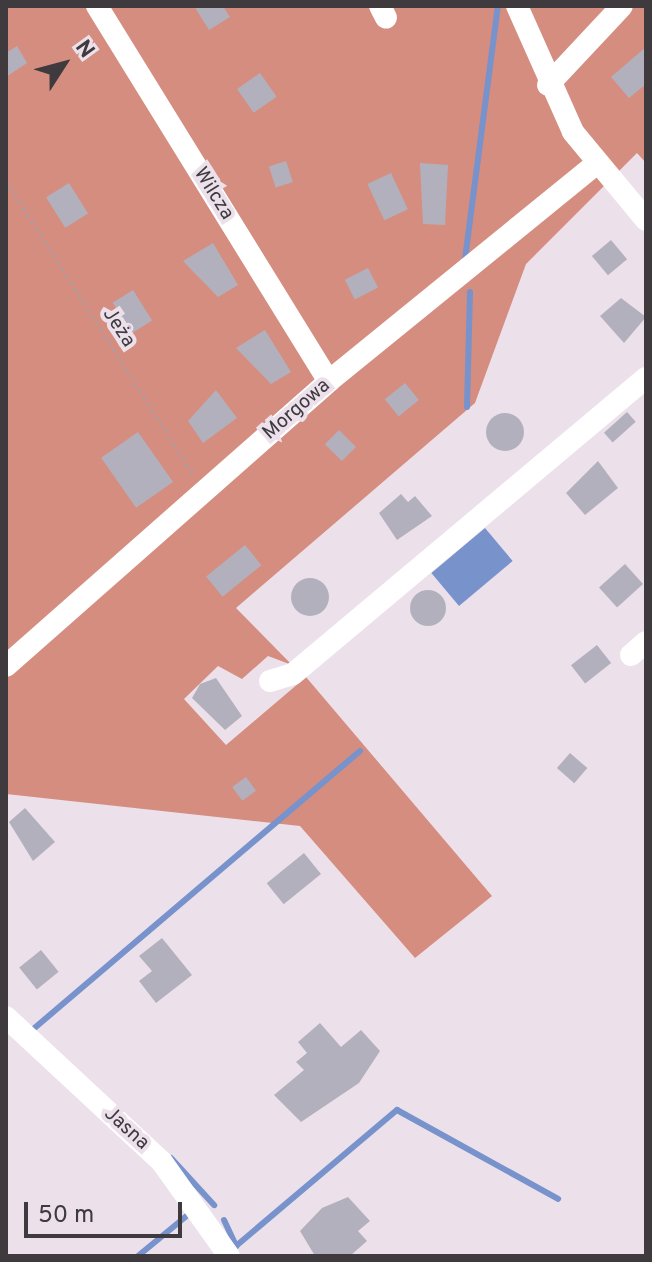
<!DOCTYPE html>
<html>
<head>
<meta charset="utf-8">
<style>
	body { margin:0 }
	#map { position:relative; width:652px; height:1262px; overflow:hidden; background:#ece1eb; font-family:Overpass,sans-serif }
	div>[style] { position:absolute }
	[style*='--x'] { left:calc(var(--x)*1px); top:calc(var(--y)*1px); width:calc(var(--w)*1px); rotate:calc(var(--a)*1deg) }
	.forest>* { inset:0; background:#d58d80 }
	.water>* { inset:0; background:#7892cc; transform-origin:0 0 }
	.stream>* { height:6px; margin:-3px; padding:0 3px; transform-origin:3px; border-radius:3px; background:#7892cc }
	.building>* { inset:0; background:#b3b0bd; transform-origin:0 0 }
	.round { border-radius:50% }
	.path>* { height:4px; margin-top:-2px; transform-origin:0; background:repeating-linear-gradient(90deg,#a79ea6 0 2px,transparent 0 8px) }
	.minor>* { height:22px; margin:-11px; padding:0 11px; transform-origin:11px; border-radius:11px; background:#fff }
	span { translate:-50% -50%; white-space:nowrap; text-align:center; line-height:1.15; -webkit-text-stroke:8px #ece1eb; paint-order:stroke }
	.street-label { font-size:20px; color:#3e3a3e }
	.frame { position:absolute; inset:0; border:8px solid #3e3a3e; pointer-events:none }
	.north { position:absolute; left:24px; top:24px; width:80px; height:80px; -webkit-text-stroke:6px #ece1eb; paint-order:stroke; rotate:54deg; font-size:22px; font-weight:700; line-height:32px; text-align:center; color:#3e3a3e }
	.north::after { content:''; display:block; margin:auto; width:28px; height:36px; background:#3e3a3e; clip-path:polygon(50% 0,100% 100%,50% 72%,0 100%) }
	.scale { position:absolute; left:24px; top:1202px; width:158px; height:36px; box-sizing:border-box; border:4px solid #3e3a3e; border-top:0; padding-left:10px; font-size:24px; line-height:28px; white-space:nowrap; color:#3e3a3e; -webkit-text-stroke:6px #ece1eb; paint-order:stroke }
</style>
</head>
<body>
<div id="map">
	<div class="forest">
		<div style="clip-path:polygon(6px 6px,646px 6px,646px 163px,637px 153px,526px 264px,475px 403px,236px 608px,292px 665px,268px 656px,242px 679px,218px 666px,184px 699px,226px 745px,306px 677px,492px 896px,415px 958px,300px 826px,6px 794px)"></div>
	</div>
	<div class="water">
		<div style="left:485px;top:528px;width:43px;height:70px;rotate:50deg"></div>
	</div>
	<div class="stream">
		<div style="--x:465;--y:259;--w:255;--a:-82.6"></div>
		<div style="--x:467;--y:407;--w:115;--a:-88.5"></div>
		<div style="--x:31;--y:1031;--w:432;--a:-40.4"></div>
		<div style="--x:171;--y:1158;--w:64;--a:47.5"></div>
		<div style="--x:224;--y:1220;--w:29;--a:65"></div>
		<div style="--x:236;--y:1246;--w:211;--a:-40.2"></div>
		<div style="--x:397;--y:1110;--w:184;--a:28.9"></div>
		<div style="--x:138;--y:1256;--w:66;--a:-39.5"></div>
	</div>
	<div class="building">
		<div style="clip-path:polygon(194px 6px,223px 6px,230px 17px,209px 30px)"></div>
		<div style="clip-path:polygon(17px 46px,27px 63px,6px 77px,6px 53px)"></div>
		<div style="clip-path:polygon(646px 47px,646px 84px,629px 98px,611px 77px)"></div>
		<div style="left:260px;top:73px;width:29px;height:28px;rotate:55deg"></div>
		<div style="left:286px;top:161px;width:22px;height:18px;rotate:72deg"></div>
		<div style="clip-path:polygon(420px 163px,448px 165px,445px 225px,423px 224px)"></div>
		<div style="left:391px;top:173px;width:40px;height:26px;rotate:65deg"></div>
		<div style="left:69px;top:183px;width:36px;height:27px;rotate:58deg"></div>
		<div style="left:611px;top:240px;width:25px;height:25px;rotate:50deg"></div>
		<div style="clip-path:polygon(213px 243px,238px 285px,218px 297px,183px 261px)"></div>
		<div style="left:368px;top:268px;width:22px;height:26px;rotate:63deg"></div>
		<div style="left:133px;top:290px;width:36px;height:24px;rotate:58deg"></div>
		<div style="clip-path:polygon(621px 298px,646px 317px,624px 343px,600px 316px)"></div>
		<div style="clip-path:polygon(265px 330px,291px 372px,271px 384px,236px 348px)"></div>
		<div style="left:405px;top:383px;width:22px;height:26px;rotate:51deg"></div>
		<div style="clip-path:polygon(216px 390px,237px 418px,203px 443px,188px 421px)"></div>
		<div style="left:627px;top:412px;width:13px;height:31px;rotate:48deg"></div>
		<div class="round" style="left:486px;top:413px;width:38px;height:38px"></div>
		<div style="left:339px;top:430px;width:24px;height:20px;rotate:45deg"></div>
		<div style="left:138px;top:432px;width:61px;height:45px;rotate:55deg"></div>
		<div style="clip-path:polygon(598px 461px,618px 488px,585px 515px,566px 493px)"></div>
		<div style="clip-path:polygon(401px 494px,408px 502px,415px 496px,432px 516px,397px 540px,379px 513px)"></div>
		<div style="left:245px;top:545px;width:26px;height:50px;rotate:51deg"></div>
		<div style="left:625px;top:564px;width:27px;height:35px;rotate:48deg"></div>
		<div class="round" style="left:291px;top:578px;width:38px;height:38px"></div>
		<div class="round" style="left:410px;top:590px;width:36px;height:36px"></div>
		<div style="left:597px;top:645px;width:23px;height:33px;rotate:52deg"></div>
		<div style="clip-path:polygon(216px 678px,242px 716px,225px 730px,192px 698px,200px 684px)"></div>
		<div style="left:570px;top:753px;width:23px;height:20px;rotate:41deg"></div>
		<div style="left:246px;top:777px;width:17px;height:17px;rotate:54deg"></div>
		<div style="clip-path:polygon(25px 808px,55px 842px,33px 861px,9px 822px)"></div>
		<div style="left:304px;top:853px;width:27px;height:48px;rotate:51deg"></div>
		<div style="clip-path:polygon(162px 938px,192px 975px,156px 1003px,139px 981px,152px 971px,139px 956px)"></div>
		<div style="left:41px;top:950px;width:28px;height:28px;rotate:51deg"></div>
		<div style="clip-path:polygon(320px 1023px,341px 1047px,361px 1030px,380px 1051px,359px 1083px,301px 1122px,274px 1095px,304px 1070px,296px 1062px,307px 1053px,298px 1042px)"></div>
		<div style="clip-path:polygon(348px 1197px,370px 1221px,358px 1231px,367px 1241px,350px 1256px,315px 1256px,300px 1231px,322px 1208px)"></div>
	</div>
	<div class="path">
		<div style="--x:6;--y:181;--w:346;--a:57.5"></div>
	</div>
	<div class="minor">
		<div style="--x:97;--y:6;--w:441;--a:58.3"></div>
		<div style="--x:380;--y:6;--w:13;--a:63"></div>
		<div style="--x:517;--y:6;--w:138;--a:66"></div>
		<div style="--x:573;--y:132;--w:114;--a:50.3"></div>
		<div style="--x:548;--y:85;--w:108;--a:-46.9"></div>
		<div style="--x:631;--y:655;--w:20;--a:-41"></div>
		<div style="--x:6;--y:666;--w:431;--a:-41.4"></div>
		<div style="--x:329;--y:381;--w:344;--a:-39.1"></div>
		<div style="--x:270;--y:681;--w:24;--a:-17"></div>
		<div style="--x:293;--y:674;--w:461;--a:-40"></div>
		<div style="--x:6;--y:1017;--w:213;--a:42.9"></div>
		<div style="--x:162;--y:1162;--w:115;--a:54.5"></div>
	</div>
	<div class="street-label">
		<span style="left:213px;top:194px;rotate:58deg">Wilcza</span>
		<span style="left:118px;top:328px;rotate:57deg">Jeża</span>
		<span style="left:297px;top:410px;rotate:-41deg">Morgowa</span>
		<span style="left:126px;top:1129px;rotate:42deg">Jasna</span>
	</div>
	<div class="frame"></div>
	<div class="north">N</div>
	<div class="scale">50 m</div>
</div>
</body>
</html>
